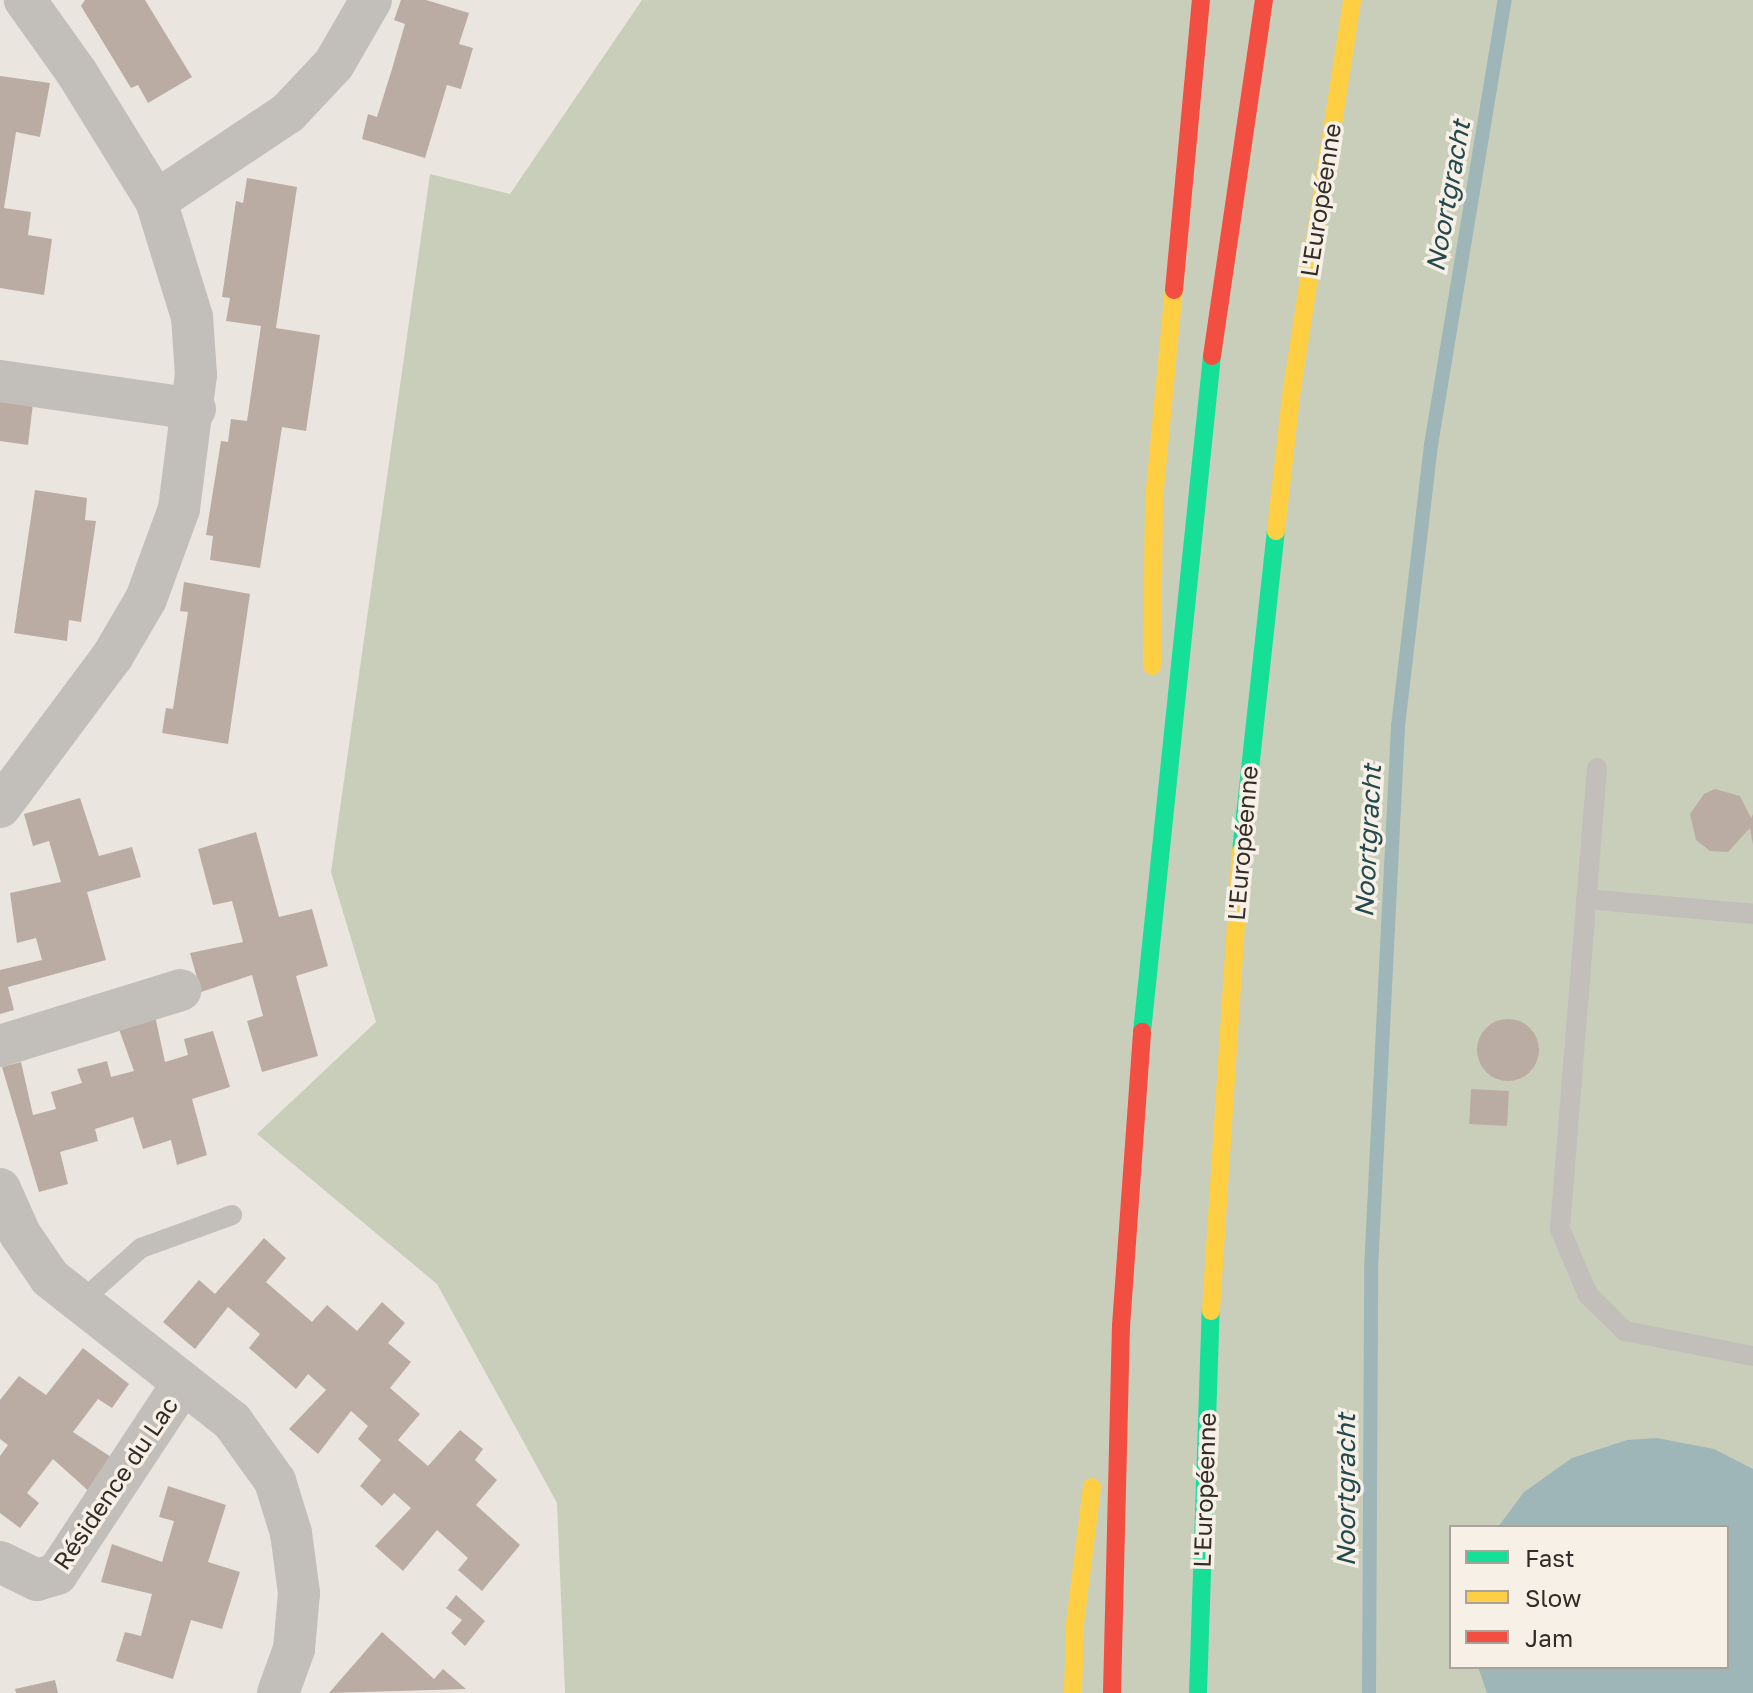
<!DOCTYPE html>
<html>
<head>
<meta charset="utf-8">
<style>
	body { margin:0 }
	#map { position:relative; width:1753px; height:1693px; overflow:hidden; background:#eae5df; font-family:"Golos Text",sans-serif }
	div>[style] { position:absolute }
	[style*='--x'] { left:calc(var(--x)*1px); top:calc(var(--y)*1px); width:calc(var(--w)*1px); rotate:calc(var(--a)*1deg) }
	.green>* { inset:0; background:#c9cebb }
	.water>* { inset:0; background:#9eb6b8 }
	.stream>* { height:14px; margin:-7px; padding:0 7px; transform-origin:7px; border-radius:7px; background:#9eb6b8 }
	.building>* { inset:0; background:#bbaca3; transform-origin:0 0 }
	.round { border-radius:50% }
	.lane>* { height:20px; margin:-10px; padding:0 10px; transform-origin:10px; border-radius:10px; background:#c2beb9 }
	.street>* { height:42px; margin:-21px; padding:0 21px; transform-origin:21px; border-radius:21px; background:#c2beb9 }
	.fast>* { height:18px; margin:-9px; padding:0 9px; transform-origin:9px; border-radius:9px; background:#16e098 }
	.slow>* { height:18px; margin:-9px; padding:0 9px; transform-origin:9px; border-radius:9px; background:#ffcf43 }
	.jam>* { height:18px; margin:-9px; padding:0 9px; transform-origin:9px; border-radius:9px; background:#f24e42 }
	span { translate:-50% -50%; white-space:nowrap; text-align:center; line-height:1.15; -webkit-text-stroke:7px #f6f0e6; paint-order:stroke }
	.street-label { font-size:24px; color:#322c27 }
	.water-label { font-size:26px; color:#23484e; font-style:italic }
	.legend { position:absolute; left:1449px; top:1525px; width:280px; height:144px; box-sizing:border-box; background:#f6f0e6; border:2px solid #a8a29a; margin:0; padding:10px 14px; list-style:none; font-size:24px; color:#322c27 }
	.legend li { display:flex; align-items:center; gap:16px; height:40px }
	.legend b { width:40px; border:2px solid #a8a29a }
</style>
</head>
<body>
<div id="map">
	<div class="green">
		<div style="clip-path:polygon(evenodd,642px 0,1753px 0,1753px 1693px,565px 1693px,557px 1503px,437px 1284px,257px 1134px,376px 1022px,331px 872px,430px 174px,510px 194px,642px 0,1451px 1527px,1727px 1527px,1727px 1667px,1451px 1667px,1451px 1527px)"></div>
	</div>
	<div class="water">
		<div style="clip-path:polygon(1657px 1438px,1714px 1449px,1753px 1469px,1753px 1693px,1487px 1693px,1478px 1667px,1727px 1667px,1727px 1527px,1498px 1527px,1524px 1492px,1572px 1458px,1627px 1440px)"></div>
	</div>
	<div class="stream">
		<div style="--x:1369;--y:1693;--w:424;--a:-89.7"></div>
		<div style="--x:1371;--y:1269;--w:544;--a:-87.15"></div>
		<div style="--x:1398;--y:726;--w:283;--a:-83.3"></div>
		<div style="--x:1431;--y:445;--w:451;--a:-80.6"></div>
	</div>
	<div class="building">
		<div style="clip-path:polygon(85px 0,145px 0,192px 77px,148px 103px,138px 85px,131px 88px,81px 6px)"></div>
		<div style="clip-path:polygon(401px 0,426px 0,469px 13px,459px 44px,473px 48px,461px 89px,447px 85px,425px 158px,362px 139px,368px 114px,377px 117px,392px 69px,405px 24px,394px 20px)"></div>
		<div style="clip-path:polygon(0 76px,50px 83px,40px 137px,16px 132px,4px 208px,31px 212px,28px 235px,52px 239px,44px 295px,0 288px)"></div>
		<div style="clip-path:polygon(247px 178px,297px 187px,276px 328px,320px 335px,306px 431px,282px 427px,260px 568px,210px 560px,213px 536px,206px 535px,221px 441px,228px 442px,231px 419px,247px 421px,261px 326px,226px 321px,230px 298px,222px 297px,236px 201px,243px 203px)"></div>
		<div style="clip-path:polygon(0 398px,33px 403px,28px 445px,0 441px)"></div>
		<div style="clip-path:polygon(35px 490px,87px 498px,85px 520px,96px 521px,81px 622px,69px 620px,67px 641px,14px 633px)"></div>
		<div style="clip-path:polygon(184px 582px,250px 594px,228px 744px,162px 733px,166px 708px,173px 709px,188px 612px,180px 611px)"></div>
		<div style="clip-path:polygon(1715px 789px,1740px 796px,1751px 818px,1753px 814px,1753px 845px,1750px 828px,1728px 852px,1710px 851px,1696px 840px,1690px 814px,1704px 794px)"></div>
		<div style="clip-path:polygon(80px 798px,99px 856px,132px 847px,141px 877px,87px 892px,106px 960px,8px 987px,14px 1010px,0 1014px,0 970px,42px 960px,36px 938px,17px 943px,10px 893px,61px 882px,49px 841px,33px 846px,24px 814px)"></div>
		<div style="clip-path:polygon(256px 832px,279px 917px,312px 909px,328px 966px,296px 976px,318px 1056px,262px 1072px,247px 1021px,263px 1016px,252px 975px,201px 992px,190px 953px,243px 942px,232px 901px,213px 905px,198px 849px)"></div>
		<div style="clip-path:polygon(154px 1011px,165px 1062px,188px 1055px,184px 1039px,213px 1031px,230px 1087px,192px 1099px,207px 1155px,177px 1165px,171px 1140px,143px 1149px,133px 1117px,95px 1129px,98px 1141px,60px 1152px,68px 1184px,39px 1192px,2px 1067px,21px 1062px,33px 1115px,56px 1109px,51px 1092px,82px 1083px,77px 1069px,107px 1061px,111px 1077px,134px 1071px,116px 1021px)"></div>
		<div class="round" style="left:1477px;top:1019px;width:62px;height:62px"></div>
		<div style="left:1471px;top:1089px;width:38px;height:35px;rotate:3deg"></div>
		<div style="clip-path:polygon(264px 1238px,286px 1258px,266px 1282px,312px 1322px,327px 1305px,357px 1331px,382px 1302px,405px 1323px,388px 1343px,411px 1362px,390px 1388px,420px 1414px,398px 1440px,428px 1466px,460px 1430px,483px 1449px,475px 1460px,497px 1480px,476px 1505px,520px 1545px,482px 1591px,458px 1570px,468px 1558px,437px 1530px,403px 1571px,375px 1546px,411px 1508px,394px 1493px,382px 1506px,360px 1486px,381px 1460px,358px 1439px,368px 1426px,351px 1411px,318px 1454px,289px 1429px,326px 1390px,308px 1374px,296px 1389px,249px 1348px,260px 1334px,228px 1307px,195px 1349px,163px 1322px,199px 1280px,215px 1294px)"></div>
		<div style="clip-path:polygon(83px 1348px,129px 1384px,112px 1408px,98px 1399px,73px 1432px,117px 1461px,92px 1494px,53px 1459px,27px 1493px,39px 1503px,20px 1528px,0 1513px,0 1456px,8px 1445px,0 1439px,0 1400px,19px 1376px,46px 1395px)"></div>
		<div style="clip-path:polygon(168px 1486px,226px 1505px,208px 1562px,240px 1572px,222px 1629px,191px 1620px,173px 1679px,116px 1661px,125px 1632px,141px 1636px,152px 1594px,101px 1582px,112px 1544px,162px 1562px,174px 1521px,159px 1517px)"></div>
		<div style="clip-path:polygon(456px 1595px,485px 1621px,465px 1646px,451px 1633px,462px 1620px,446px 1608px)"></div>
		<div style="clip-path:polygon(382px 1632px,434px 1679px,443px 1669px,466px 1689px,329px 1693px)"></div>
		<div style="clip-path:polygon(55px 1680px,58px 1693px,16px 1693px,15px 1689px)"></div>
	</div>
	<div class="lane">
		<div style="--x:1597;--y:768;--w:462;--a:94.6"></div>
		<div style="--x:1560;--y:1229;--w:72;--a:67"></div>
		<div style="--x:1588;--y:1295;--w:52;--a:44.2"></div>
		<div style="--x:1625;--y:1331;--w:130;--a:11.1"></div>
		<div style="--x:1586;--y:899;--w:168;--a:5.1"></div>
		<div style="--x:77;--y:1305;--w:86;--a:-41.7"></div>
		<div style="--x:141;--y:1248;--w:97;--a:-19.9"></div>
	</div>
	<div class="street">
		<div style="--x:156;--y:201;--w:159;--a:-33.7"></div>
		<div style="--x:288;--y:113;--w:67;--a:-46.8"></div>
		<div style="--x:334;--y:64;--w:74;--a:-60"></div>
		<div style="--x:0;--y:381;--w:197;--a:8.2"></div>
		<div style="--x:0;--y:807;--w:187;--a:-53.3"></div>
		<div style="--x:112;--y:657;--w:67;--a:-59.6"></div>
		<div style="--x:146;--y:599;--w:96;--a:-69.9"></div>
		<div style="--x:179;--y:509;--w:135;--a:-82.8"></div>
		<div style="--x:196;--y:375;--w:58;--a:-93.9"></div>
		<div style="--x:192;--y:317;--w:121;--a:-107.2"></div>
		<div style="--x:156;--y:201;--w:150;--a:-121.7"></div>
		<div style="--x:77;--y:73;--w:90;--a:-125.5"></div>
		<div style="--x:0;--y:1046;--w:189;--a:-17.2"></div>
		<div style="--x:0;--y:1189;--w:49;--a:66"></div>
		<div style="--x:20;--y:1234;--w:53;--a:55.7"></div>
		<div style="--x:50;--y:1278;--w:231;--a:38.2"></div>
		<div style="--x:232;--y:1421;--w:74;--a:54.4"></div>
		<div style="--x:275;--y:1481;--w:54;--a:72.9"></div>
		<div style="--x:291;--y:1533;--w:61;--a:82.4"></div>
		<div style="--x:299;--y:1593;--w:56;--a:95.1"></div>
		<div style="--x:294;--y:1649;--w:47;--a:110"></div>
		<div style="--x:0;--y:1562;--w:41;--a:25.9"></div>
		<div style="--x:37;--y:1580;--w:21;--a:-17"></div>
		<div style="--x:57;--y:1574;--w:229;--a:-56.6"></div>
	</div>
	<div class="fast">
		<div style="--x:1241;--y:852;--w:323;--a:-83.8"></div>
		<div style="--x:1142;--y:1032;--w:680;--a:-84.09"></div>
		<div style="--x:1198;--y:1693;--w:382;--a:-88.1"></div>
	</div>
	<div class="slow">
		<div style="--x:1276;--y:531;--w:143;--a:-83.6"></div>
		<div style="--x:1292;--y:389;--w:394;--a:-81.2"></div>
		<div style="--x:1152;--y:666;--w:166;--a:-89.3"></div>
		<div style="--x:1154;--y:500;--w:211;--a:-84.6"></div>
		<div style="--x:1211;--y:1311;--w:460;--a:-86.3"></div>
		<div style="--x:1073;--y:1693;--w:69;--a:-88.3"></div>
		<div style="--x:1075;--y:1624;--w:138;--a:-82.9"></div>
	</div>
	<div class="jam">
		<div style="--x:1174;--y:290;--w:291;--a:-84.7"></div>
		<div style="--x:1212;--y:356;--w:360;--a:-81.7"></div>
		<div style="--x:1112;--y:1693;--w:367;--a:-88.6"></div>
		<div style="--x:1121;--y:1326;--w:295;--a:-85.9"></div>
	</div>
	<div class="street-label">
		<span style="left:1320px;top:200px;rotate:-81deg">L'Européenne</span>
		<span style="left:1242px;top:843px;rotate:-85deg">L'Européenne</span>
		<span style="left:115px;top:1483px;rotate:-56deg">Résidence du Lac</span>
		<span style="left:1204px;top:1490px;rotate:-88deg">L'Européenne</span>
	</div>
	<div class="water-label">
		<span style="left:1448px;top:196px;rotate:-80deg">Noortgracht</span>
		<span style="left:1368px;top:841px;rotate:-87deg">Noortgracht</span>
		<span style="left:1346px;top:1490px;rotate:-90deg">Noortgracht</span>
	</div>
	<ul class="legend">
	<li><b style="height:10px;background:#16e098"></b>Fast</li>
	<li><b style="height:10px;background:#ffcf43"></b>Slow</li>
	<li><b style="height:10px;background:#f24e42"></b>Jam</li>
	</ul>
</div>
</body>
</html>
